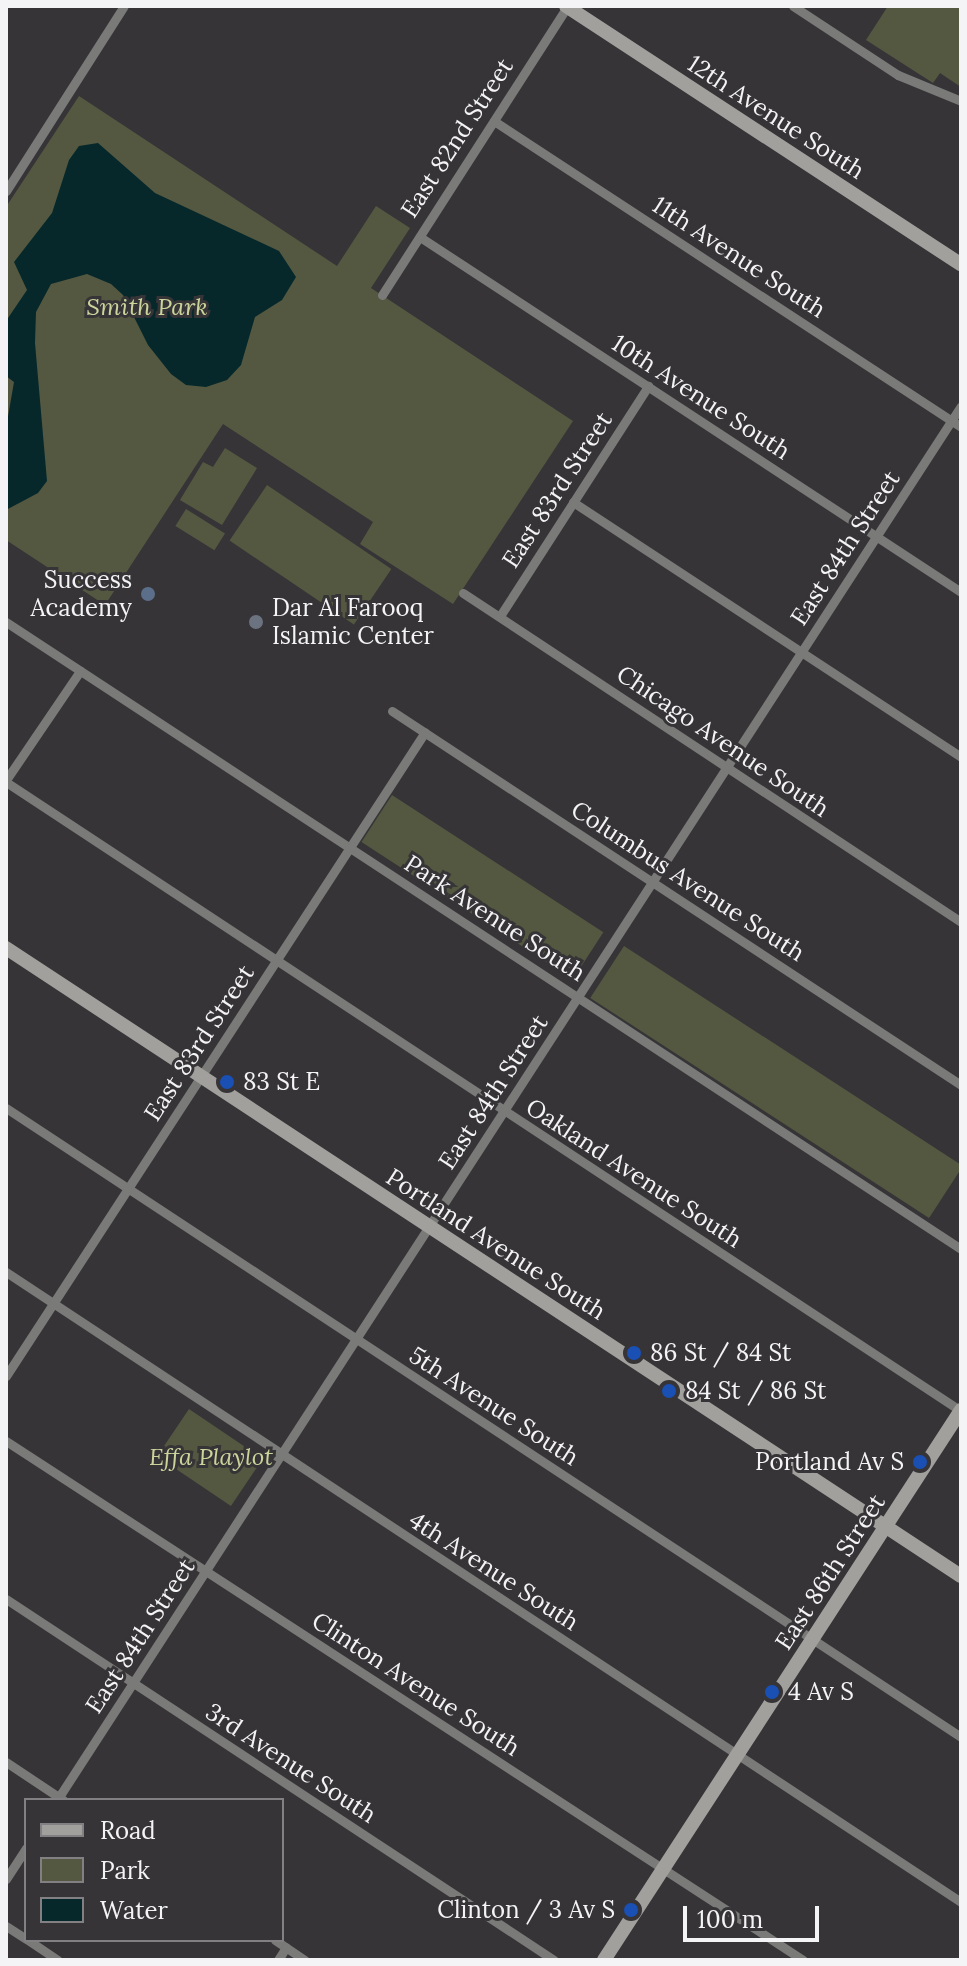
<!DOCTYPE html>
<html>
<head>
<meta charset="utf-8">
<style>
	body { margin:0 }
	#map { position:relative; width:967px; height:1966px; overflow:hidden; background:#363437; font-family:Lora,serif }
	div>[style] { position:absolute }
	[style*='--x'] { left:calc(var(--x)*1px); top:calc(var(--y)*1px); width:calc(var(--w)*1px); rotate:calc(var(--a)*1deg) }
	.green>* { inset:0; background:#545841; transform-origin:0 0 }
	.water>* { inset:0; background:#06282b }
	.street>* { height:9px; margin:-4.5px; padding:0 4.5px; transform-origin:4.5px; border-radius:4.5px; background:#7a7a78 }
	.secondary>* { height:14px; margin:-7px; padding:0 7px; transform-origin:7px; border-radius:7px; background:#a1a09d }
	.dots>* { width:22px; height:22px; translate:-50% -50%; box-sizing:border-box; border:4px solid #363437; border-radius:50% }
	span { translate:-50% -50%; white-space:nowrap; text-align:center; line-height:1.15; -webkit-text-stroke:6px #363437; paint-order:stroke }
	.street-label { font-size:24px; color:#f4f3f5 }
	.park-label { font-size:24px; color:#cbd49a; font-style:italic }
	.poi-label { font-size:24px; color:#f4f3f5 }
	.right { translate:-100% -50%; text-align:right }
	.left { translate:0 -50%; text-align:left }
	.frame { position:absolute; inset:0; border:8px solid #f4f3f5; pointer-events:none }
	.legend { position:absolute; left:24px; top:1798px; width:260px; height:144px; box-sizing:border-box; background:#363437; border:2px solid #828083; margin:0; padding:10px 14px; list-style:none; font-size:24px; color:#f4f3f5 }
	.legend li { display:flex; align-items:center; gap:16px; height:40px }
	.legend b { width:40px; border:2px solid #828083 }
	.scale { position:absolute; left:683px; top:1906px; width:136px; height:36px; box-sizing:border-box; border:4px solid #f4f3f5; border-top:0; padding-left:10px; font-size:24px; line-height:28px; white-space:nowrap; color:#f4f3f5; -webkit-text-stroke:6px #363437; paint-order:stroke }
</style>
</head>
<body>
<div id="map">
	<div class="green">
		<div style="clip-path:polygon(888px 6px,961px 6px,961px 87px,940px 73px,933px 83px,866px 40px)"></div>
		<div style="clip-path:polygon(79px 96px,337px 266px,376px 206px,410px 228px,371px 288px,573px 421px,453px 604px,360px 544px,373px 522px,223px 424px,105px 605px,6px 540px,6px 207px)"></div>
		<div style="clip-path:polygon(225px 448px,257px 468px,222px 525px,180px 500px,203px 462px,213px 467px)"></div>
		<div style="left:267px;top:485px;width:150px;height:67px;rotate:34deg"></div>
		<div style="left:186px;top:509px;width:46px;height:20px;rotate:32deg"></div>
		<div style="left:392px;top:795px;width:252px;height:56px;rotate:33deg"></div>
		<div style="left:624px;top:946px;width:404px;height:62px;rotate:33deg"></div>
		<div style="left:189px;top:1409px;width:89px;height:57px;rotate:34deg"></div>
	</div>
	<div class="water">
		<div style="clip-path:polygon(98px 143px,155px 193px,279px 251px,296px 277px,282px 300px,255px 317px,241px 365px,227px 380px,206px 387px,186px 385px,171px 374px,148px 345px,123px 295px,111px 284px,87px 274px,51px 284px,36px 312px,35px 343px,47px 481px,38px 493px,6px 510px,6px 428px,14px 382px,6px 376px,6px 321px,27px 290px,14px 262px,52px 213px,69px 160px,79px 146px)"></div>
	</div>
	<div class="street">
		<div style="--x:793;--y:6;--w:126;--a:33.3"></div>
		<div style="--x:898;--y:75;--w:68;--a:22.4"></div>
		<div style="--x:494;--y:121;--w:558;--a:33.23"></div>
		<div style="--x:6;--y:191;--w:219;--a:-57.5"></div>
		<div style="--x:420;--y:237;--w:647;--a:33.27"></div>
		<div style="--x:382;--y:295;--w:342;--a:-57.3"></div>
		<div style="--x:573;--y:502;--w:464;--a:33.3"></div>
		<div style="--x:463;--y:593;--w:597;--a:33.45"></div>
		<div style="--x:500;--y:616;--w:274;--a:-57.2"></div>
		<div style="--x:6;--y:622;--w:1142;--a:33.29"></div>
		<div style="--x:392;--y:711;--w:681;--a:33.32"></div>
		<div style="--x:6;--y:780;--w:132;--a:-55.8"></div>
		<div style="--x:6;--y:782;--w:1144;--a:33.37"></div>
		<div style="--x:6;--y:1108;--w:1144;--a:33.37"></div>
		<div style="--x:6;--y:1272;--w:1144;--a:33.41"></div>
		<div style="--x:6;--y:1376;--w:768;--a:-56.95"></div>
		<div style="--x:6;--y:1441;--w:951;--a:33.07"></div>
		<div style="--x:6;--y:1599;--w:656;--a:33.38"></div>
		<div style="--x:6;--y:1762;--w:69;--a:33.7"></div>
		<div style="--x:57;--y:1800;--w:1661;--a:-57.04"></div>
		<div style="--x:6;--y:1879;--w:37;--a:-57"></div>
		<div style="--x:6;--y:1926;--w:24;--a:33"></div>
		<div style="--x:28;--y:1940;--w:36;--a:34"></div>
		<div style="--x:275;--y:1940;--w:36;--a:34"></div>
		<div style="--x:278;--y:1960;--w:15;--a:-58"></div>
	</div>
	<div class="secondary">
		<div style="--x:566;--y:6;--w:472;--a:33.2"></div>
		<div style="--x:6;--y:948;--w:1143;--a:33.33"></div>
		<div style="--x:604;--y:1960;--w:656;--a:-57.01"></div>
	</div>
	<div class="dots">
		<div style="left:148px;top:594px;background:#5c6f8a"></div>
		<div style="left:256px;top:622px;background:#6b7280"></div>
		<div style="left:227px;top:1082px;background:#1a4fb4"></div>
		<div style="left:634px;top:1353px;background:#1a4fb4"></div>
		<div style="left:669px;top:1391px;background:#1a4fb4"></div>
		<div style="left:920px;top:1462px;background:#1a4fb4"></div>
		<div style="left:772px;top:1692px;background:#1a4fb4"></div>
		<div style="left:631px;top:1910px;background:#1a4fb4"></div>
	</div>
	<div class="street-label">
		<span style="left:776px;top:117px;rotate:33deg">12th Avenue South</span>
		<span style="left:457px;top:138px;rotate:-57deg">East 82nd Street</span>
		<span style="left:739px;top:257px;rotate:33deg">11th Avenue South</span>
		<span style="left:701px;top:397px;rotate:33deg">10th Avenue South</span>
		<span style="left:557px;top:490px;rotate:-57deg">East 83rd Street</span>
		<span style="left:845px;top:548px;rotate:-57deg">East 84th Street</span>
		<span style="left:723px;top:741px;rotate:34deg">Chicago Avenue South</span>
		<span style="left:688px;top:881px;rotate:33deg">Columbus Avenue South</span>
		<span style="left:495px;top:918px;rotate:33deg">Park Avenue South</span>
		<span style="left:199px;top:1043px;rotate:-57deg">East 83rd Street</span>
		<span style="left:493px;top:1092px;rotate:-57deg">East 84th Street</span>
		<span style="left:634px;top:1173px;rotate:33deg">Oakland Avenue South</span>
		<span style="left:496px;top:1244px;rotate:33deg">Portland Avenue South</span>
		<span style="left:494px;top:1406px;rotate:33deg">5th Avenue South</span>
		<span style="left:494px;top:1571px;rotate:33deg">4th Avenue South</span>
		<span style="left:830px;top:1572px;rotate:-57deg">East 86th Street</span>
		<span style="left:140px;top:1636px;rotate:-57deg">East 84th Street</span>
		<span style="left:416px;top:1684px;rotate:33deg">Clinton Avenue South</span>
		<span style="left:291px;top:1763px;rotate:33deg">3rd Avenue South</span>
	</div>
	<div class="park-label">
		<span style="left:147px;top:307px">Smith Park</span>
		<span style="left:211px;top:1457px">Effa Playlot</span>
	</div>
	<div class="poi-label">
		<span class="right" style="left:132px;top:594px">Success<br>Academy</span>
		<span class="left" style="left:272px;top:622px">Dar Al Farooq<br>Islamic Center</span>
		<span class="left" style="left:243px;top:1082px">83 St E</span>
		<span class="left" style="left:650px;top:1353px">86 St / 84 St</span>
		<span class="left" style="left:685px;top:1391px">84 St / 86 St</span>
		<span class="right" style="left:904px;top:1462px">Portland Av S</span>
		<span class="left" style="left:788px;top:1692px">4 Av S</span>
		<span class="right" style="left:615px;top:1910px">Clinton / 3 Av S</span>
	</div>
	<div class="frame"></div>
	<ul class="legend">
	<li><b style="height:10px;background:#a1a09d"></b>Road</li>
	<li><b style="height:22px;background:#545841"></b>Park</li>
	<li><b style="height:22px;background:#06282b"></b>Water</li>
	</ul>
	<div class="scale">100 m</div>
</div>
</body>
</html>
